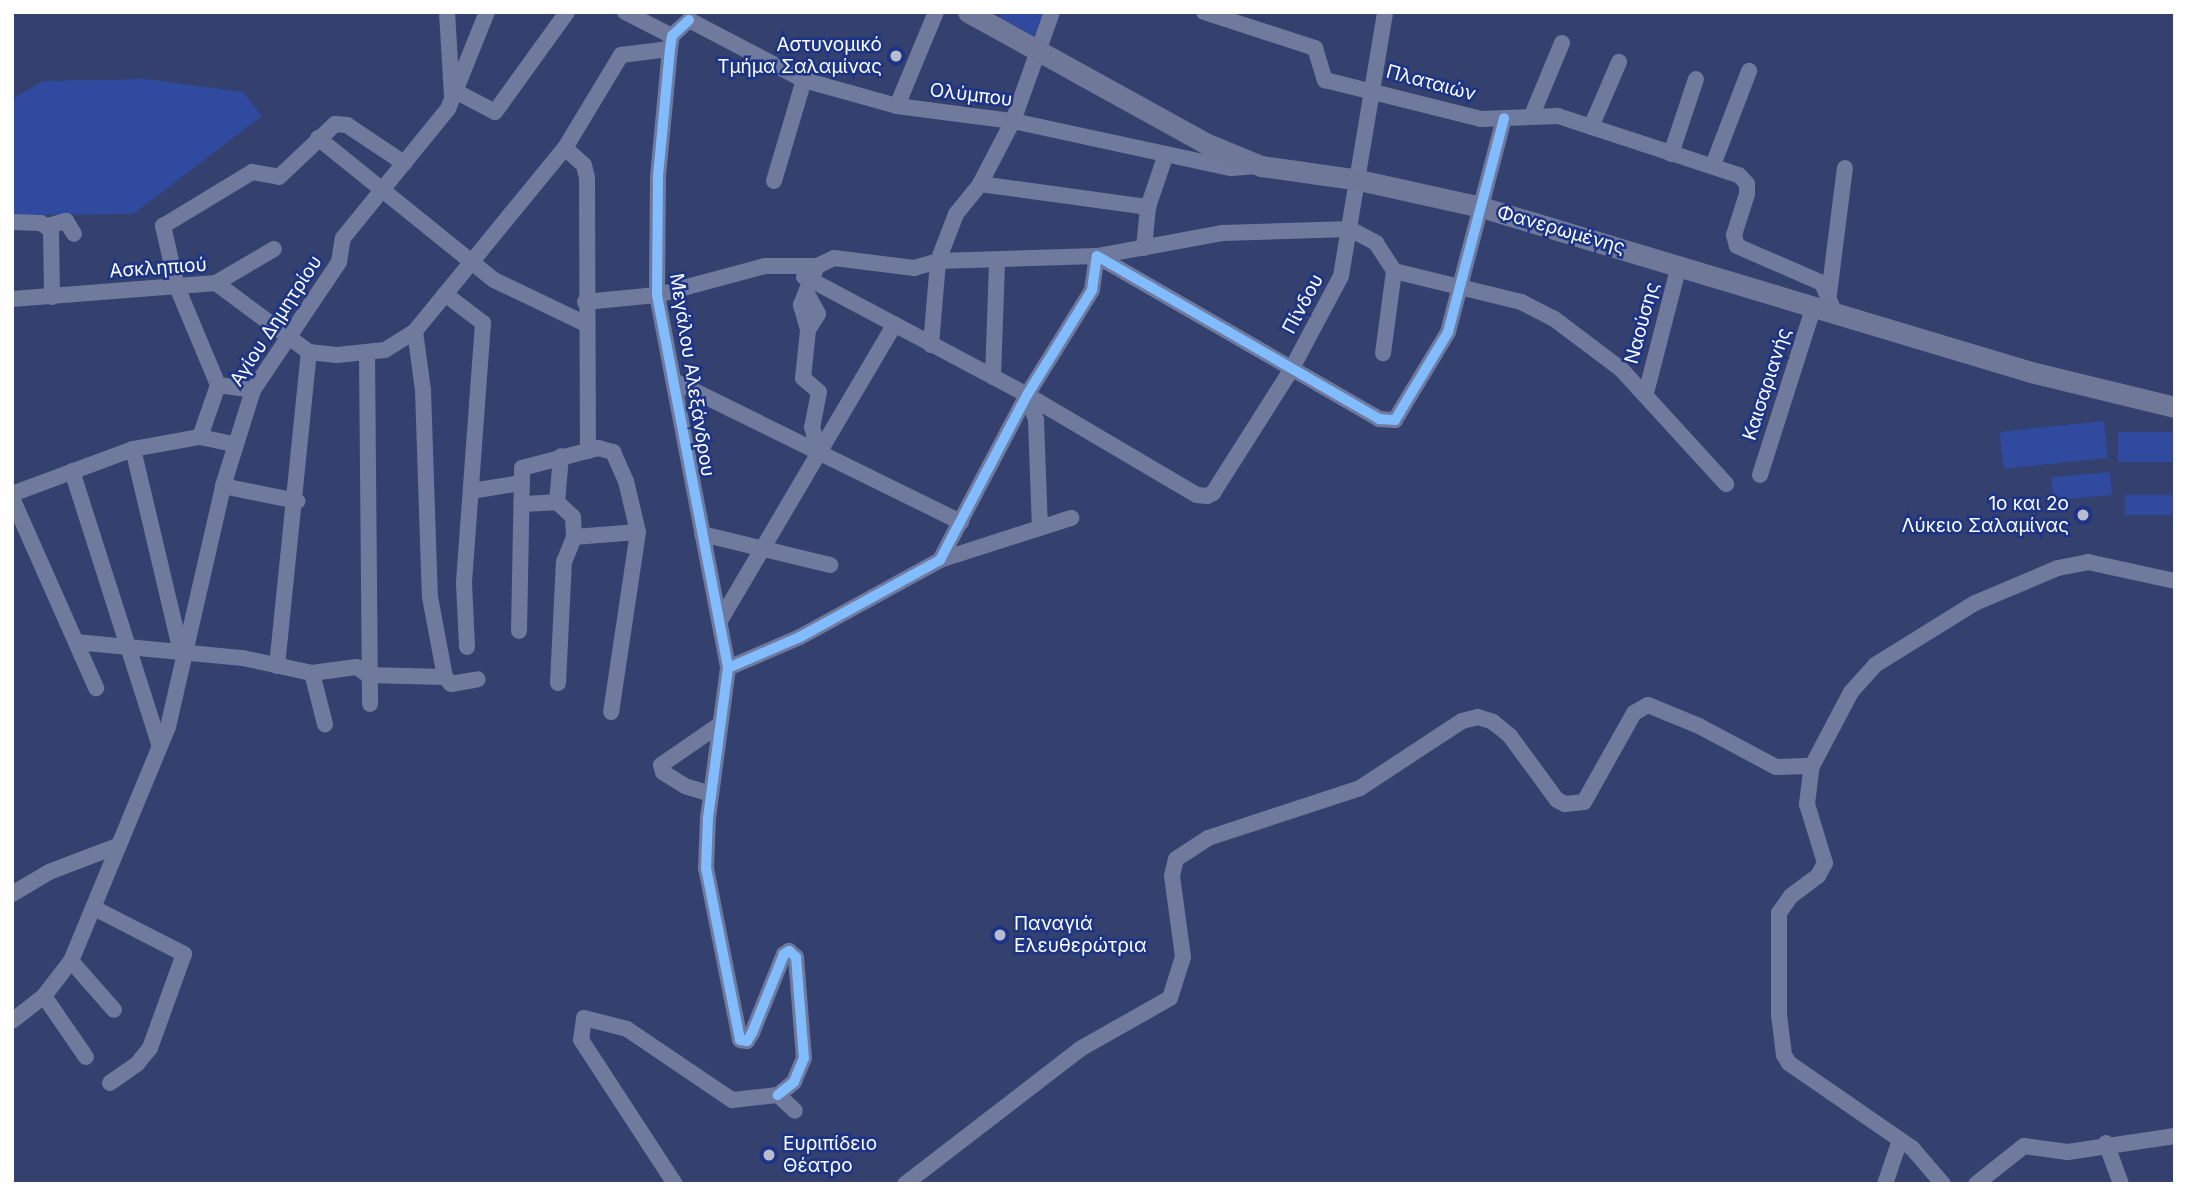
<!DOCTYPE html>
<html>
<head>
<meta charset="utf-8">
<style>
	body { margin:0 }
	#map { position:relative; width:2187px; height:1196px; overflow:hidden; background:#34416e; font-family:Inter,sans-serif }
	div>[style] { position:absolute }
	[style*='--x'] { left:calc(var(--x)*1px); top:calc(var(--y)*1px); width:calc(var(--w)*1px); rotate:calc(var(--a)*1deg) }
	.green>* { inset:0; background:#2f4a9e; transform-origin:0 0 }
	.minor>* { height:16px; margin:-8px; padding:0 8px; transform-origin:8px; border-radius:8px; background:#707a9c }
	.major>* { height:21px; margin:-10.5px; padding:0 10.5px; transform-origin:10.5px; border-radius:10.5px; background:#707899 }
	.cycleway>* { height:10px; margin:-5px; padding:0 5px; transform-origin:5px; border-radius:5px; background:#80bcff }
	.dots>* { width:19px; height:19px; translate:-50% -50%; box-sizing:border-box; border:4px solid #1b3487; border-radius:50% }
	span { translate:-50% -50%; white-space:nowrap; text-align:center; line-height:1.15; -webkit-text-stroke:5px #1b3487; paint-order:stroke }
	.poi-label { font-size:19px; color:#fff }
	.right { translate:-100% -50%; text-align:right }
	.left { translate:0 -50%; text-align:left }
	.street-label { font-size:19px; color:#fff }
	.frame { position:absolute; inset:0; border:14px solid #fff; pointer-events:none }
</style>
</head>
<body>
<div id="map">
	<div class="green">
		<div style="clip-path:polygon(1001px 12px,1044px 12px,1034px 36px,999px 17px)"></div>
		<div style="clip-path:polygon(145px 79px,243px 92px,262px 116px,133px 214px,12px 215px,12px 99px,43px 81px)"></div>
		<div style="left:2104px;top:421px;width:37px;height:105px;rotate:84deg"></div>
		<div style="left:2175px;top:432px;width:30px;height:57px;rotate:90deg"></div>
		<div style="left:2110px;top:472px;width:23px;height:59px;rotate:85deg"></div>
		<div style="left:2175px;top:495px;width:20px;height:50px;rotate:90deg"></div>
	</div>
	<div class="minor">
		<div style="--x:447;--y:12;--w:84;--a:86.6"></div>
		<div style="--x:625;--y:12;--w:53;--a:27.1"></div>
		<div style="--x:1204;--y:12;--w:117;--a:18"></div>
		<div style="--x:1315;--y:48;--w:34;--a:73"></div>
		<div style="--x:1325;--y:80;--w:161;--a:14"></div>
		<div style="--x:1481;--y:119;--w:77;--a:-2.2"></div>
		<div style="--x:1558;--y:116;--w:190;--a:18.1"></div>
		<div style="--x:1739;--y:175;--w:12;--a:48"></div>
		<div style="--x:1747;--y:184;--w:10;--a:90"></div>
		<div style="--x:1747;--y:194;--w:43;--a:107.6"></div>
		<div style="--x:1734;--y:235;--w:11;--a:75"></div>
		<div style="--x:1737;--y:246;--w:93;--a:23.5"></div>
		<div style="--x:1822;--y:283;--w:30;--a:67"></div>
		<div style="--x:689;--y:20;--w:23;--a:137"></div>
		<div style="--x:672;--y:36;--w:13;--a:99"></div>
		<div style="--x:670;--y:49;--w:129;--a:95.4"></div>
		<div style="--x:658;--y:177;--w:118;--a:90.5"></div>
		<div style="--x:657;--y:295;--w:380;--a:79.2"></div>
		<div style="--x:728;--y:668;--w:150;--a:97.6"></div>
		<div style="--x:708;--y:817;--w:51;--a:92.2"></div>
		<div style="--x:706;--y:868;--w:175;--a:78.8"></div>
		<div style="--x:740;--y:1040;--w:7;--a:8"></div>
		<div style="--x:747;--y:1041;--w:9;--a:-58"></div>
		<div style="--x:752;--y:1033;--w:85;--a:-67.9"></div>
		<div style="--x:784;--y:954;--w:6;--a:-31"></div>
		<div style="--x:789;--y:951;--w:9;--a:41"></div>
		<div style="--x:796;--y:957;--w:101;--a:85.5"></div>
		<div style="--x:804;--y:1058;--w:26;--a:113"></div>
		<div style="--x:794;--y:1082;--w:21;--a:141"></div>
		<div style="--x:689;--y:20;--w:130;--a:27.6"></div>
		<div style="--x:804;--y:80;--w:97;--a:15.6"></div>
		<div style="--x:897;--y:106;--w:117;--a:7.4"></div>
		<div style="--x:1013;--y:121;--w:223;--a:12.2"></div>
		<div style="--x:1231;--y:168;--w:27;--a:-4"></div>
		<div style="--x:455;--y:91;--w:45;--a:27.7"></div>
		<div style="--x:495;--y:112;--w:123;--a:-54.2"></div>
		<div style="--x:897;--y:106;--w:102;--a:-67.5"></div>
		<div style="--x:1532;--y:115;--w:78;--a:-67.4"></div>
		<div style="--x:1591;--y:127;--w:71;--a:-66.7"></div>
		<div style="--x:318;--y:138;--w:226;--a:38.9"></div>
		<div style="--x:494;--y:280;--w:102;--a:25.6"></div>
		<div style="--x:565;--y:148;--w:25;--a:42"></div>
		<div style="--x:584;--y:165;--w:13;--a:77"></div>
		<div style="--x:587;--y:178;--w:273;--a:89.8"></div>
		<div style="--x:1671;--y:154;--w:79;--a:-71.6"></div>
		<div style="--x:1713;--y:165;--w:101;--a:-69"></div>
		<div style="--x:774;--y:181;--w:105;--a:-73.5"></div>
		<div style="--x:980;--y:184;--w:170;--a:7.8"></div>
		<div style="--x:1148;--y:207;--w:56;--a:-71.2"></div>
		<div style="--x:12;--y:222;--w:29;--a:2"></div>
		<div style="--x:41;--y:223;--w:12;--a:35"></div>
		<div style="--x:51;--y:230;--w:67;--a:89.1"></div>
		<div style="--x:48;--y:226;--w:19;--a:-16"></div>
		<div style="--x:66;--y:221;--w:15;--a:58"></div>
		<div style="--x:1144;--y:248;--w:41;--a:-84.4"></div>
		<div style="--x:817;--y:266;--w:19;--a:-25"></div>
		<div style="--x:834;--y:258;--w:81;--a:7.1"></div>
		<div style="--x:914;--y:268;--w:25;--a:-16"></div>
		<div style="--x:938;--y:261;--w:159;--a:-1.8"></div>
		<div style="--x:1097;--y:256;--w:127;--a:-10.4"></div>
		<div style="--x:1222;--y:233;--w:128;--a:-1.8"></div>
		<div style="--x:1350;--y:229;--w:30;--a:28"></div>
		<div style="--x:1376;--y:243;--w:33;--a:57"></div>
		<div style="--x:1394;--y:271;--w:83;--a:97.6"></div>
		<div style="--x:1394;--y:271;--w:131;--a:13.7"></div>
		<div style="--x:1521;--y:302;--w:36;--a:27"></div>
		<div style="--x:1553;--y:318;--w:85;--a:36.9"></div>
		<div style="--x:1621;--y:369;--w:156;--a:47.6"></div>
		<div style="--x:804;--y:277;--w:8;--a:23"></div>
		<div style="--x:811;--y:280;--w:27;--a:112"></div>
		<div style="--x:801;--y:305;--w:26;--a:74"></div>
		<div style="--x:808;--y:330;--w:48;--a:95.9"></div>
		<div style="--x:803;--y:378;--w:21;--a:41"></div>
		<div style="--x:819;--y:392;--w:36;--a:101"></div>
		<div style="--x:812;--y:427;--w:25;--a:74"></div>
		<div style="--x:216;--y:283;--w:67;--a:-30.4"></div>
		<div style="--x:806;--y:292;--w:25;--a:61"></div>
		<div style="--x:818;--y:314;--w:19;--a:122"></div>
		<div style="--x:445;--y:294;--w:48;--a:37.3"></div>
		<div style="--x:483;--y:323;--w:261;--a:94.2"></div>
		<div style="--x:464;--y:583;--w:64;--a:87.3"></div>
		<div style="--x:1829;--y:294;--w:127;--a:-82.8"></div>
		<div style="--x:12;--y:299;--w:205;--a:-4.5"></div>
		<div style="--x:216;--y:283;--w:116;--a:36.6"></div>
		<div style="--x:309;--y:352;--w:28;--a:6"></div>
		<div style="--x:337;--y:355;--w:48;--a:-5.9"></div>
		<div style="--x:385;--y:350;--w:36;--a:-32"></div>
		<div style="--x:415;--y:331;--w:237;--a:-50.7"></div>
		<div style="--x:565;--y:148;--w:109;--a:-58.9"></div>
		<div style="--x:621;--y:55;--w:49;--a:-7"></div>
		<div style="--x:585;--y:302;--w:72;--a:-5.6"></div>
		<div style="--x:657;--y:295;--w:112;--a:-15"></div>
		<div style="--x:765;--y:266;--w:52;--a:0"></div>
		<div style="--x:817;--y:266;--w:15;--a:113"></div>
		<div style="--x:811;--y:280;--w:245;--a:28"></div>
		<div style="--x:1027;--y:395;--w:197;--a:30.5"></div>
		<div style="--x:1197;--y:495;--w:10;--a:6"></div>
		<div style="--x:1207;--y:496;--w:7;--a:-27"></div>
		<div style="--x:1213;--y:493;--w:146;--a:-57.6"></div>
		<div style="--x:1291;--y:370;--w:106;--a:-62"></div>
		<div style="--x:1341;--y:276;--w:268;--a:-80.5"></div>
		<div style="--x:415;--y:331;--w:60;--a:82.3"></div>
		<div style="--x:423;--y:390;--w:207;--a:88.1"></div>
		<div style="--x:430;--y:597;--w:81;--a:79.4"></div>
		<div style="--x:931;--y:345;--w:84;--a:-85.2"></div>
		<div style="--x:938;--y:261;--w:50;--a:-69"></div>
		<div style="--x:956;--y:214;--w:38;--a:-51"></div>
		<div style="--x:980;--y:184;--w:71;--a:-62.4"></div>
		<div style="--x:1013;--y:121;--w:116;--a:-70.3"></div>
		<div style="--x:367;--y:354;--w:350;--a:89.5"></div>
		<div style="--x:993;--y:377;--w:116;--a:-88"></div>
		<div style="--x:674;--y:381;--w:320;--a:26.2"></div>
		<div style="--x:218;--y:385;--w:106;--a:-112.7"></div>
		<div style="--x:177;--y:287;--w:63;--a:-102.9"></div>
		<div style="--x:163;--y:226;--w:104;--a:-31.2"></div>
		<div style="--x:252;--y:172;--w:27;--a:10"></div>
		<div style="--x:279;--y:177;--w:77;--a:-43.4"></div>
		<div style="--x:335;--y:124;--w:12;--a:5"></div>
		<div style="--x:347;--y:125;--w:69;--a:33.7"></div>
		<div style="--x:1646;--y:393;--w:132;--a:-75.5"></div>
		<div style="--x:1027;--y:395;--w:27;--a:70"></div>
		<div style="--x:1036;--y:420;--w:108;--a:87.9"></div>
		<div style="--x:200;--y:437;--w:55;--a:-70.9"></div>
		<div style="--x:218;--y:385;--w:35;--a:8"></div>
		<div style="--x:133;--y:449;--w:209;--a:76.7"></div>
		<div style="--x:72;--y:471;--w:289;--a:72.3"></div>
		<div style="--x:1760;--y:475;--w:177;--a:-72.3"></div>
		<div style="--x:223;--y:486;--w:76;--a:11.5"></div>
		<div style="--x:471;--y:491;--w:51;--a:-9.1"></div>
		<div style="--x:12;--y:494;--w:129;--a:-20.4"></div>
		<div style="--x:133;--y:449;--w:68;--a:-10.2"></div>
		<div style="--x:200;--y:437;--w:35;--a:12"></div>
		<div style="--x:12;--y:498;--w:208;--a:66.1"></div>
		<div style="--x:557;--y:502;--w:46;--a:-85"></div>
		<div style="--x:522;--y:504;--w:35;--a:-3"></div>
		<div style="--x:557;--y:502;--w:22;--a:43"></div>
		<div style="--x:573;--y:517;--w:20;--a:87"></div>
		<div style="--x:702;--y:534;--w:132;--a:13.6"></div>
		<div style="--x:940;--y:560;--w:138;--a:-17.8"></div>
		<div style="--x:721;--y:619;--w:342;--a:-59.5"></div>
		<div style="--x:519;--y:631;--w:163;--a:-88.9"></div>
		<div style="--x:522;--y:468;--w:79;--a:-14.7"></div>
		<div style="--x:598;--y:448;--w:16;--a:15"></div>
		<div style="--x:613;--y:452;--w:32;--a:66"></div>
		<div style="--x:626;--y:481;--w:52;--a:76.8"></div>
		<div style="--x:638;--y:532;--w:182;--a:98.5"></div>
		<div style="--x:76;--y:642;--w:168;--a:5.5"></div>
		<div style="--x:243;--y:658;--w:71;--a:12.3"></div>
		<div style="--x:312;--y:673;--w:45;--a:-7.6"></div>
		<div style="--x:357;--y:667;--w:14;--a:36"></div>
		<div style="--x:368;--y:675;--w:77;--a:1.5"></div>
		<div style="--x:445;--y:677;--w:9;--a:49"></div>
		<div style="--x:451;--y:684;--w:27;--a:-10"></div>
		<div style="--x:277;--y:666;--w:316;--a:-84.2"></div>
		<div style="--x:728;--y:668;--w:78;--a:-23.3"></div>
		<div style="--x:800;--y:637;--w:160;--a:-28.8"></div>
		<div style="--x:940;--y:560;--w:187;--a:-62.2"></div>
		<div style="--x:1027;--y:395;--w:123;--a:-58.2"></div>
		<div style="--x:1092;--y:290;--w:34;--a:-82"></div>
		<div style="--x:1097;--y:256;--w:326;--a:30"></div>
		<div style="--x:1379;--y:419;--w:16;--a:4"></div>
		<div style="--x:1395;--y:420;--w:103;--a:-58.9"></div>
		<div style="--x:1448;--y:332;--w:221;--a:-75.3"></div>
		<div style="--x:312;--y:673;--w:53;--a:75.7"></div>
		<div style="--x:558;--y:683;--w:121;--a:-87.2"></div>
		<div style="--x:564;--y:562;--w:27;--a:-68"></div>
		<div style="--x:574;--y:537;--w:64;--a:-4.5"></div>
		<div style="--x:711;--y:794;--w:27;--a:-163"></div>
		<div style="--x:685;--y:786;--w:26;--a:-148"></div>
		<div style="--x:663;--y:772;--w:7;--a:-106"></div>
		<div style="--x:661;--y:765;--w:70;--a:-34.6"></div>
		<div style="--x:12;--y:894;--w:43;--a:-30.7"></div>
		<div style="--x:49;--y:872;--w:73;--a:-20.9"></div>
		<div style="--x:96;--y:909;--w:99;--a:27.1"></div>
		<div style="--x:184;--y:954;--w:100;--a:109.9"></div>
		<div style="--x:150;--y:1048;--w:21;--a:129"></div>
		<div style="--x:137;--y:1064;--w:33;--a:145"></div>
		<div style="--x:71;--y:961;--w:65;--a:48.7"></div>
		<div style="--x:44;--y:996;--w:74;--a:55.5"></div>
		<div style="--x:12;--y:1021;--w:41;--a:-38"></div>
		<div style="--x:44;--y:996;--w:44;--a:-52.4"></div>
		<div style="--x:71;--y:961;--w:253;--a:-67.5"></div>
		<div style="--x:168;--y:727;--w:247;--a:-77.1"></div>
		<div style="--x:223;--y:486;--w:101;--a:-72.6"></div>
		<div style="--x:253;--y:390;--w:154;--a:-56.1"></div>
		<div style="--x:339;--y:262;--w:24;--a:-81"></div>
		<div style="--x:343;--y:238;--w:166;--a:-50.9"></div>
		<div style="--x:448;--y:109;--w:105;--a:-68.1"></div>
		<div style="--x:2106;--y:1143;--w:44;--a:69.9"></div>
		<div style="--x:675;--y:1184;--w:172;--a:-123.1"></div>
		<div style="--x:581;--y:1040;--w:22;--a:-82"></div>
		<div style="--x:584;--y:1018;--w:44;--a:14.3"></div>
		<div style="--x:627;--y:1029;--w:127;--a:34.1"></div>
		<div style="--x:732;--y:1100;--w:46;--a:-6.2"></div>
		<div style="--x:778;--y:1095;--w:23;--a:43"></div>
		<div style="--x:905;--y:1184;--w:221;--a:-37.6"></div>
		<div style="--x:1080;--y:1049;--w:103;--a:-29.5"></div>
		<div style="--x:1170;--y:998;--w:43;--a:-72.4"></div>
		<div style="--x:1183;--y:957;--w:82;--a:-97.7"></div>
		<div style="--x:1172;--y:876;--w:17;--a:-77"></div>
		<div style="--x:1176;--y:859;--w:38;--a:-33"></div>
		<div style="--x:1208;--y:838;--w:160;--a:-18.2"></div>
		<div style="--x:1360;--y:788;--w:122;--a:-33.3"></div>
		<div style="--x:1462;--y:721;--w:16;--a:-14"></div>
		<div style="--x:1478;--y:717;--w:16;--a:18"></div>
		<div style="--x:1493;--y:722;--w:22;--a:39"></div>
		<div style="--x:1510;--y:736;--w:79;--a:53.7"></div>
		<div style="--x:1557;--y:800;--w:9;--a:27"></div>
		<div style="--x:1565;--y:804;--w:19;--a:-6"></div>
		<div style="--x:1584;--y:802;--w:102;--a:-60.7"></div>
		<div style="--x:1634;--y:713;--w:16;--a:-30"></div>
		<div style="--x:1648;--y:705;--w:55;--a:22.4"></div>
		<div style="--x:1699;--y:726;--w:87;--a:28"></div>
		<div style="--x:1776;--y:767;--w:36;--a:-2"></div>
		<div style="--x:1885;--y:1184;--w:46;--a:-71.2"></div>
		<div style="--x:1943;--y:1184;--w:48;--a:-130.7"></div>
		<div style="--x:1912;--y:1148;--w:150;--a:-145.4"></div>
		<div style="--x:1789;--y:1063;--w:9;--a:-122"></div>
		<div style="--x:1784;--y:1055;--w:40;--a:-97.1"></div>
		<div style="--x:1779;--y:1015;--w:102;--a:-90"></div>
		<div style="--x:1779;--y:913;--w:21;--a:-55"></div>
		<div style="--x:1791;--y:896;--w:34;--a:-37"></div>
		<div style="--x:1818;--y:876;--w:15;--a:-62"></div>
		<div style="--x:1825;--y:863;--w:62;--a:-107"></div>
		<div style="--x:1807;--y:804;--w:38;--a:-83"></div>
		<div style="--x:1812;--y:766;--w:84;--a:-62.2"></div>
		<div style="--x:1851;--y:692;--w:36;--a:-48"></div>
		<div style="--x:1875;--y:665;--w:118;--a:-31.8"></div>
		<div style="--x:1975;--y:603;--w:90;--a:-22.9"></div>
		<div style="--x:2058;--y:568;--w:31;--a:-11"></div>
		<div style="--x:2088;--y:562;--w:89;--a:12.3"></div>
		<div style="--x:1976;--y:1184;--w:61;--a:-38.4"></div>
		<div style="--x:2024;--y:1146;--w:44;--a:7.8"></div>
		<div style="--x:2068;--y:1152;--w:108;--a:-8.5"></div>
	</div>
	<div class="major">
		<div style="--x:968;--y:12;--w:271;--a:28.9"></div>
		<div style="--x:1205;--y:143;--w:61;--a:22.3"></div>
		<div style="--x:1261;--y:166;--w:99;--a:8.1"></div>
		<div style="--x:1359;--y:180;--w:125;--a:12.5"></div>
		<div style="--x:1481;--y:207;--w:574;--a:16.7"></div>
		<div style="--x:2031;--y:372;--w:148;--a:13.7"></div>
	</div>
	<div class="cycleway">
		<div style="--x:689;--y:20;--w:23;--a:137"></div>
		<div style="--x:672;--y:36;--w:13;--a:99"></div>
		<div style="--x:670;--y:49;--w:129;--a:95.4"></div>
		<div style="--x:658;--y:177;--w:118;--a:90.5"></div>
		<div style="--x:657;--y:295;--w:380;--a:79.2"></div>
		<div style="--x:728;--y:668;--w:150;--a:97.6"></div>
		<div style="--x:708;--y:817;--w:51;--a:92.2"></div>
		<div style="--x:706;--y:868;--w:175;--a:78.8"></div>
		<div style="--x:740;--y:1040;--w:7;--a:8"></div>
		<div style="--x:747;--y:1041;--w:9;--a:-58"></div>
		<div style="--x:752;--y:1033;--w:85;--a:-67.9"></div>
		<div style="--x:784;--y:954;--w:6;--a:-31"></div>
		<div style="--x:789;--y:951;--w:9;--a:41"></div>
		<div style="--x:796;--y:957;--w:101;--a:85.5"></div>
		<div style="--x:804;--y:1058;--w:26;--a:113"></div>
		<div style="--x:794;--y:1082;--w:21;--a:141"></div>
		<div style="--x:728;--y:668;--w:78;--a:-23.3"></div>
		<div style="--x:800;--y:637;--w:160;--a:-28.8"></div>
		<div style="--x:940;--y:560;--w:187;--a:-62.2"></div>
		<div style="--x:1027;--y:395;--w:123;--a:-58.2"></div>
		<div style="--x:1092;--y:290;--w:34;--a:-82"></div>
		<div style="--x:1097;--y:256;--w:326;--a:30"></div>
		<div style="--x:1379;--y:419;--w:16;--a:4"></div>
		<div style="--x:1395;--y:420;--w:103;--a:-58.9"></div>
		<div style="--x:1448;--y:332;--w:221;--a:-75.3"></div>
	</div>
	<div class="dots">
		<div style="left:896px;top:56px;background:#b8bccc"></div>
		<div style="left:2083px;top:515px;background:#b8bccc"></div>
		<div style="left:1000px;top:935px;background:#b8bccc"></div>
		<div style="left:769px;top:1155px;background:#b8bccc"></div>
	</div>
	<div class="poi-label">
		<span class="right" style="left:882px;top:56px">Αστυνομικό<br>Τμήμα Σαλαμίνας</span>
		<span class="right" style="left:2069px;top:515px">1ο και 2ο<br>Λύκειο Σαλαμίνας</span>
		<span class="left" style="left:1014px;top:935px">Παναγιά<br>Ελευθερώτρια</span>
		<span class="left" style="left:783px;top:1155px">Ευριπίδειο<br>Θέατρο</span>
	</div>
	<div class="street-label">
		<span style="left:1431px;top:83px;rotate:15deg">Πλαταιών</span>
		<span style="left:971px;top:95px;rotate:7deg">Ολύμπου</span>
		<span style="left:1561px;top:230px;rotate:16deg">Φανερωμένης</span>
		<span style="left:158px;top:268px;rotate:-4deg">Ασκληπιού</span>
		<span style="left:1303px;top:304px;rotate:-62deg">Πίνδου</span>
		<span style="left:276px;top:321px;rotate:-57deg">Αγίου Δημητρίου</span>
		<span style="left:1642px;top:323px;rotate:-75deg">Ναούσης</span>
		<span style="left:692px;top:375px;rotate:81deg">Μεγάλου Αλεξάνδρου</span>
		<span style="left:1767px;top:384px;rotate:-72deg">Καισαριανής</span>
	</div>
	<div class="frame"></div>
</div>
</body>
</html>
